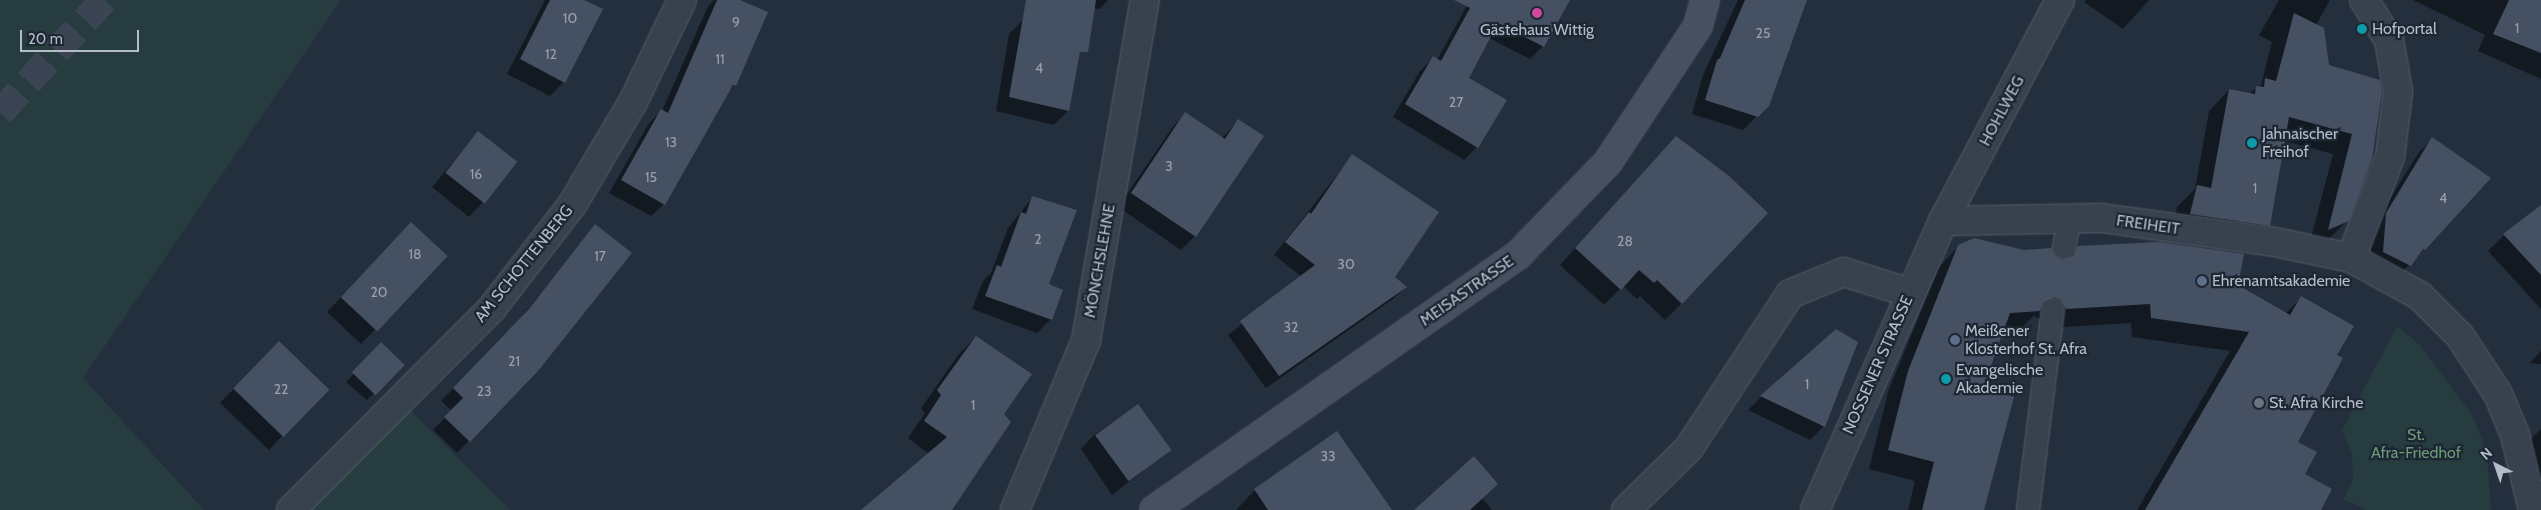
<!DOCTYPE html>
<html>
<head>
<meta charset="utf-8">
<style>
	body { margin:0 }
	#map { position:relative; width:2541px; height:510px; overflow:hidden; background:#242f3e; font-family:Cabin,sans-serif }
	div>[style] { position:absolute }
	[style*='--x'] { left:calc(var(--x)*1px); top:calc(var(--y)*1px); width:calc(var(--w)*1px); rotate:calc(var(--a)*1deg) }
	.green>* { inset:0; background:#263c3f }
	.shadow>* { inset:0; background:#0007 }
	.building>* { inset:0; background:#455162; transform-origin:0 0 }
	.primary-tunnel>* { height:28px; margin-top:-14px; transform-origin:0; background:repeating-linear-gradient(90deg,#3a4453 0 28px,transparent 0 42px) }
	.roads { filter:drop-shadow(0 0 1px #565f6c) drop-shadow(0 0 1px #565f6c) }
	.lane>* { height:22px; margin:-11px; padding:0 11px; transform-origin:11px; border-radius:11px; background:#38414e }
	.street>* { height:28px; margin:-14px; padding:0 14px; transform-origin:14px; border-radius:14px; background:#38414e }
	.secondary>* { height:28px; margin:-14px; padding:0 14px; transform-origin:14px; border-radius:14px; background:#465061 }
	.dots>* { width:14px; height:14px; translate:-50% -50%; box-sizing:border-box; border:2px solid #1d2633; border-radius:50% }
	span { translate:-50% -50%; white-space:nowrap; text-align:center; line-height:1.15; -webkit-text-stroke:4.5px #1d2633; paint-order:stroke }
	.number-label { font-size:14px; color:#98a1af }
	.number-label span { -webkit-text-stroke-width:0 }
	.poi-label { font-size:16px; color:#b4bcc9 }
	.left { translate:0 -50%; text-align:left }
	.street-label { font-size:16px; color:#b4bcc9 }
	.park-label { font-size:16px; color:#6b9a76 }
	.north { position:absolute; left:2471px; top:440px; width:50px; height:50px; -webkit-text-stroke:4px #1d2633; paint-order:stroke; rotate:319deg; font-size:14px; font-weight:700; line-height:20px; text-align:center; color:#b4bcc9 }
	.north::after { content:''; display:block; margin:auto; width:18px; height:22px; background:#b4bcc9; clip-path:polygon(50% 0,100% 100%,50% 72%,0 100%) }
	.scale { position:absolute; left:20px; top:30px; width:119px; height:22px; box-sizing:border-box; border:2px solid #b4bcc9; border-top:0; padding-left:6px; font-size:15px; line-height:18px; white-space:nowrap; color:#b4bcc9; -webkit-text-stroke:4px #1d2633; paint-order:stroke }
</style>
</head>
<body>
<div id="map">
	<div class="green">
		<div style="clip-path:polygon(0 0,341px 0,83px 378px,204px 510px,0 510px)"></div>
		<div style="clip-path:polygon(2397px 326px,2421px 346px,2473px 416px,2487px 453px,2491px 510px,2366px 510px,2344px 499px,2353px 479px,2352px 454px,2342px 431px)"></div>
		<div style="clip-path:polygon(401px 401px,510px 510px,291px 510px)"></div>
	</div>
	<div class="shadow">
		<div style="clip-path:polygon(545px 0,582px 0,564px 82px,550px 96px,507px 74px)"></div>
		<div style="clip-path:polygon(714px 0,737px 0,735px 85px,727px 93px,664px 204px,651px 216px,609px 193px,649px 123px,662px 111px,708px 6px)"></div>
		<div style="clip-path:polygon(1068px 0,1108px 0,1100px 9px,1067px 4px)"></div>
		<div style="clip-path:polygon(1470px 0,1568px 0,1543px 46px,1530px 59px,1489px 38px,1467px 78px,1477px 147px,1464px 160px,1393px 117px,1420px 71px,1433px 58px,1437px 60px)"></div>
		<div style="clip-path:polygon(1738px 0,1806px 0,1757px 116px,1743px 130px,1692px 114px,1703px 75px)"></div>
		<div style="clip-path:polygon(2086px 0,2149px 0,2123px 29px,2084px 2px)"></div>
		<div style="clip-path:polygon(2279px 0,2330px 0,2316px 25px,2327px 66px,2379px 81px,2348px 220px,2327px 241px,2308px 249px,2333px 154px,2284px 141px,2269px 225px,2248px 245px,2171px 235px,2177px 207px,2195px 189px,2209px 111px,2229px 90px,2249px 94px,2261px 85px,2272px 42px,2259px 35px)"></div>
		<div style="clip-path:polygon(2413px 0,2532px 0,2541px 10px,2541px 79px,2478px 51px,2485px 35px)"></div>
		<div style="clip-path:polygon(1023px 20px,1082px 29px,1068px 111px,1054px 125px,996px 111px,1009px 34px)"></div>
		<div style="clip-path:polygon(1185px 114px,1222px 138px,1238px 121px,1195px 236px,1181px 250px,1118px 207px,1172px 128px)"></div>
		<div style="clip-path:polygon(478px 133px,482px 203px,469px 217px,432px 187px)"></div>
		<div style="clip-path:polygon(2433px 139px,2489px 178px,2396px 279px,2370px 265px,2372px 228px,2419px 152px)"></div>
		<div style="clip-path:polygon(1660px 154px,1682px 303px,1665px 320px,1640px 296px,1637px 299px,1623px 286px,1604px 305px,1560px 265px)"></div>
		<div style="clip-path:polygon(1352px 156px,1393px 278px,1406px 287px,1393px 299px,1266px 388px,1228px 335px,1302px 277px,1274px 255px)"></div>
		<div style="clip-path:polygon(1032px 198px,1051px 319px,1037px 333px,972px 309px,983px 281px,991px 273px,1008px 228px)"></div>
		<div style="clip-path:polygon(2541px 210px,2541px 309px,2488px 251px,2504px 235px)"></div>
		<div style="clip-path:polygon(595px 225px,537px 370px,457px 453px,433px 430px,452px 411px,441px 401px,516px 324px)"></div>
		<div style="clip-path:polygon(398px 237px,446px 256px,361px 344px,327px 312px)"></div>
		<div style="clip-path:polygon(1959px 246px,2054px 257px,2062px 261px,2078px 248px,2237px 286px,2285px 314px,2301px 298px,2335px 356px,2297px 443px,2304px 474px,2320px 510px,2137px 510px,2230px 351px,2132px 337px,2131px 323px,2046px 328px,2042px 320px,2034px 316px,2019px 330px,2002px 331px,1981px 389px,1983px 510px,1908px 510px,1915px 481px,1869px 469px,1888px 392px,1939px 267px)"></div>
		<div style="clip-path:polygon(976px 337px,1002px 414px,950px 510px,864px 510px,929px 454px,908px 438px,925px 413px,921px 408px,959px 354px)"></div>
		<div style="clip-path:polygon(1857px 343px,1823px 427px,1810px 440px,1748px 410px,1761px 397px)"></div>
		<div style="clip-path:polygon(2541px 351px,2541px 364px,2530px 363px)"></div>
		<div style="clip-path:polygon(374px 352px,403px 365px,367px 400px,346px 382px)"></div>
		<div style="clip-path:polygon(265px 356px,282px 436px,269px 450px,220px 403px)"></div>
		<div style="clip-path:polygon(1137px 406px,1170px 450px,1112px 495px,1081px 449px,1094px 435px)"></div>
		<div style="clip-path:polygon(2541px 429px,2541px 493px,2527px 443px)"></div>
		<div style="clip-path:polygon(1337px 433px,1336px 510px,1236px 510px,1255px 490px)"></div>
		<div style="clip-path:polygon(1482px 498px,1492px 510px,1415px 510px)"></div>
	</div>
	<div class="building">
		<div style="clip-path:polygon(550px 0,584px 0,603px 9px,565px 83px,520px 59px)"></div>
		<div style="clip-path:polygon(717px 0,740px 0,768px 12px,736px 86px,733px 85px,665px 205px,621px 180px,661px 109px,668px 113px)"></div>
		<div style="clip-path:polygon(1026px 0,1096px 0,1088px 52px,1080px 52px,1069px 111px,1009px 97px)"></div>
		<div style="clip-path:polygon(1454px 0,1570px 0,1544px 47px,1498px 23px,1469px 78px,1507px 100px,1478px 148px,1405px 104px,1433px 56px,1441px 61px,1470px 8px)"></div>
		<div style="clip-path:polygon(1745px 0,1807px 0,1769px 106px,1758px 117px,1705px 100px,1717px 60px,1720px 58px)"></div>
		<div style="clip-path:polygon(2509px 0,2541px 0,2541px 53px,2493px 34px)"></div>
		<div style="clip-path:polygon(2294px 13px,2324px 28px,2329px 65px,2380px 80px,2382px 91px,2372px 159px,2349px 221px,2328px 230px,2352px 134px,2289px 117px,2270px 226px,2190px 214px,2197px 185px,2211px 188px,2229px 89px,2255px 94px,2256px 86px,2264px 87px,2265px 78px,2276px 81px)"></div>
		<div style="clip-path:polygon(1185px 112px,1225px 139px,1238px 119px,1264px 136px,1196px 237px,1131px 193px)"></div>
		<div style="left:478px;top:131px;width:50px;height:53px;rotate:38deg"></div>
		<div style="clip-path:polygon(1676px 136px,1729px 176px,1768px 213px,1682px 304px,1657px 280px,1654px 283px,1639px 270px,1621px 290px,1575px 248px)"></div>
		<div style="clip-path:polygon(2432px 137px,2491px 178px,2425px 250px,2423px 249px,2411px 266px,2383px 252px,2386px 213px)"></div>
		<div style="clip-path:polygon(1352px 154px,1439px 212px,1395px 277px,1407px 287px,1279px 376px,1240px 321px,1315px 265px,1285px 242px,1309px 212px,1311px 214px)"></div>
		<div style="clip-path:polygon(1032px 196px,1077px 210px,1049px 284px,1063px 290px,1052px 320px,985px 296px,997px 265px,1001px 267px,1021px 212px,1026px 214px)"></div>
		<div style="clip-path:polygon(2541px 205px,2541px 275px,2503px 234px)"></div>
		<div style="left:411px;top:222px;width:50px;height:103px;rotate:43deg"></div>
		<div style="clip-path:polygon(595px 224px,632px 253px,538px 371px,470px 442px,444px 417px,463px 398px,453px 388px,528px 310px)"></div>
		<div style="clip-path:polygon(1974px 238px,2024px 250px,2051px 248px,2055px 256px,2062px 260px,2073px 256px,2078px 246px,2159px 242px,2244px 254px,2238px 285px,2290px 315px,2301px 296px,2354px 326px,2337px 355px,2343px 358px,2298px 442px,2317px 452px,2305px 474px,2332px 489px,2321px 510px,2145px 510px,2249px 332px,2151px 318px,2150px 304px,2066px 309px,2061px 300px,2054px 297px,2043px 302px,2040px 311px,2010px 313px,1983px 388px,2014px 397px,1984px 510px,1922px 510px,1934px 462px,1888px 450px,1908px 371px,1958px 245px)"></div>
		<div style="clip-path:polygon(1836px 329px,1858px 342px,1825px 427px,1760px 396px)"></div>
		<div style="clip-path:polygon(976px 336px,1032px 374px,1004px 414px,1011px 422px,952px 510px,861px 510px,947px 437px,924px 421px,941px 395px,937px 390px)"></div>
		<div style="left:279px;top:341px;width:70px;height:66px;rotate:44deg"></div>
		<div style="left:381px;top:342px;width:33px;height:42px;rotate:44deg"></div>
		<div style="left:1138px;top:404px;width:57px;height:53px;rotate:54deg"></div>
		<div style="clip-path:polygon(1337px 431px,1392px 510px,1268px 510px,1254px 489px)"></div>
		<div style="clip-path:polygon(1474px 456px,1498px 484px,1470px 510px,1414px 510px)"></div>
	</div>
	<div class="primary-tunnel">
		<div style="--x:0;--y:113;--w:154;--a:-47.4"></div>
	</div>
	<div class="roads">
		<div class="lane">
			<div style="--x:2064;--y:247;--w:29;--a:-78"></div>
			<div style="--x:2028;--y:510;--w:202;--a:-82.9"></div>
		</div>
		<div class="street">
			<div style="--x:1943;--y:221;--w:159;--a:-1.1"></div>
			<div style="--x:2102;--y:218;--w:175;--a:7.9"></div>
			<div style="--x:2275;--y:242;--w:78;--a:11.9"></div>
			<div style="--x:2351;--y:258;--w:79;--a:28.8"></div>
			<div style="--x:2420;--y:296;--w:57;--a:45"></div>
			<div style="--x:2460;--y:336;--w:69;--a:56.8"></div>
			<div style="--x:2498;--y:394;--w:44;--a:67.5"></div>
			<div style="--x:2515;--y:435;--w:77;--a:76.5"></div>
			<div style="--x:2351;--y:258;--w:108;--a:-68.9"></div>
			<div style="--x:2390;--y:157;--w:65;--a:-83"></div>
			<div style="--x:2398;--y:92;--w:53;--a:-99.8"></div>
			<div style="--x:2389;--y:40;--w:47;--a:-122"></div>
			<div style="--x:291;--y:510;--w:285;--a:-45.1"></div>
			<div style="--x:492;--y:308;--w:130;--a:-52.2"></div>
			<div style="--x:572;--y:205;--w:120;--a:-59.4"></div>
			<div style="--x:633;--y:102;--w:113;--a:-64.3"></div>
			<div style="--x:1015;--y:510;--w:184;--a:-67.3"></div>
			<div style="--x:1086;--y:340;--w:345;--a:-80.2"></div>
			<div style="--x:1626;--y:510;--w:88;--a:-44.5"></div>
			<div style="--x:1689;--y:448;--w:184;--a:-56.7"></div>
			<div style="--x:1790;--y:294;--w:58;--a:-22.2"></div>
			<div style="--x:1844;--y:272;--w:69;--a:17.7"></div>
			<div style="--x:1815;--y:510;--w:316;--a:-66.1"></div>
			<div style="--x:1943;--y:221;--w:250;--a:-62.1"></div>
		</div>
		<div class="secondary">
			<div style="--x:1154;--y:510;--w:444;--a:-35"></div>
			<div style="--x:1518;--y:255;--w:129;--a:-45.9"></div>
			<div style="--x:1608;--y:162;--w:163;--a:-56.5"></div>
			<div style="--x:1698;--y:26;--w:27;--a:-75"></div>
		</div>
	</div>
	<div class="dots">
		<div style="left:1537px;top:13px;background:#d1479c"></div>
		<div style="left:2362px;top:29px;background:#0f9aa8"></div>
		<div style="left:2252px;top:143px;background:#0f9aa8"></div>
		<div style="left:2202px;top:281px;background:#5c6f8a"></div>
		<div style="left:1955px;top:340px;background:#5c6f8a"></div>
		<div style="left:1946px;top:379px;background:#0f9aa8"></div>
		<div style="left:2259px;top:403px;background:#6b7280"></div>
	</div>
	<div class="number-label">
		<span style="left:570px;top:18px">10</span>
		<span style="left:736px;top:22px">9</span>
		<span style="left:2517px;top:28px">1</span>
		<span style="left:1763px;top:33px">25</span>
		<span style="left:551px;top:54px">12</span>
		<span style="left:720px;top:59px">11</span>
		<span style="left:1039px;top:68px">4</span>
		<span style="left:1456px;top:102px">27</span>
		<span style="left:671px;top:142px">13</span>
		<span style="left:1169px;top:166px">3</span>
		<span style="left:476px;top:174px">16</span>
		<span style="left:651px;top:177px">15</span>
		<span style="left:2255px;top:188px">1</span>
		<span style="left:2443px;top:198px">4</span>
		<span style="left:1038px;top:239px">2</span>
		<span style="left:1625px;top:241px">28</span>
		<span style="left:415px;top:254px">18</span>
		<span style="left:600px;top:256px">17</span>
		<span style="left:1346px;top:264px">30</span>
		<span style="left:379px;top:292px">20</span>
		<span style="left:1291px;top:327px">32</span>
		<span style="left:514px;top:361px">21</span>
		<span style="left:1807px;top:384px">1</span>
		<span style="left:281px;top:389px">22</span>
		<span style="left:484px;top:391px">23</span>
		<span style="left:973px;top:405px">1</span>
		<span style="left:1328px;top:456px">33</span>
	</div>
	<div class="poi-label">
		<span class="left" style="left:2372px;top:29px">Hofportal</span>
		<span style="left:1537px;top:30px">Gästehaus Wittig</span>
		<span class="left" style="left:2262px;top:143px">Jahnaischer<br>Freihof</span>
		<span class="left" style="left:2212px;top:281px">Ehrenamtsakademie</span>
		<span class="left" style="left:1965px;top:340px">Meißener<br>Klosterhof St. Afra</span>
		<span class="left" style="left:1956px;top:379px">Evangelische<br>Akademie</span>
		<span class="left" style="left:2269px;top:403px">St. Afra Kirche</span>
	</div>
	<div class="street-label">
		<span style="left:2002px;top:111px;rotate:-62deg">HOHLWEG</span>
		<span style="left:2148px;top:225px;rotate:8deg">FREIHEIT</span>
		<span style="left:1100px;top:261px;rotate:-80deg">MÖNCHSLEHNE</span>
		<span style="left:524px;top:264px;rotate:-51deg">AM SCHOTTENBERG</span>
		<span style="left:1467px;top:291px;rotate:-35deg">MEISASTRASSE</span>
		<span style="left:1878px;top:365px;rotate:-66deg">NOSSENER STRASSE</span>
	</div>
	<div class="park-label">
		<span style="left:2416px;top:444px">St.<br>Afra-Friedhof</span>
	</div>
	<div class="north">N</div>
	<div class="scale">20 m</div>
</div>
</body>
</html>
